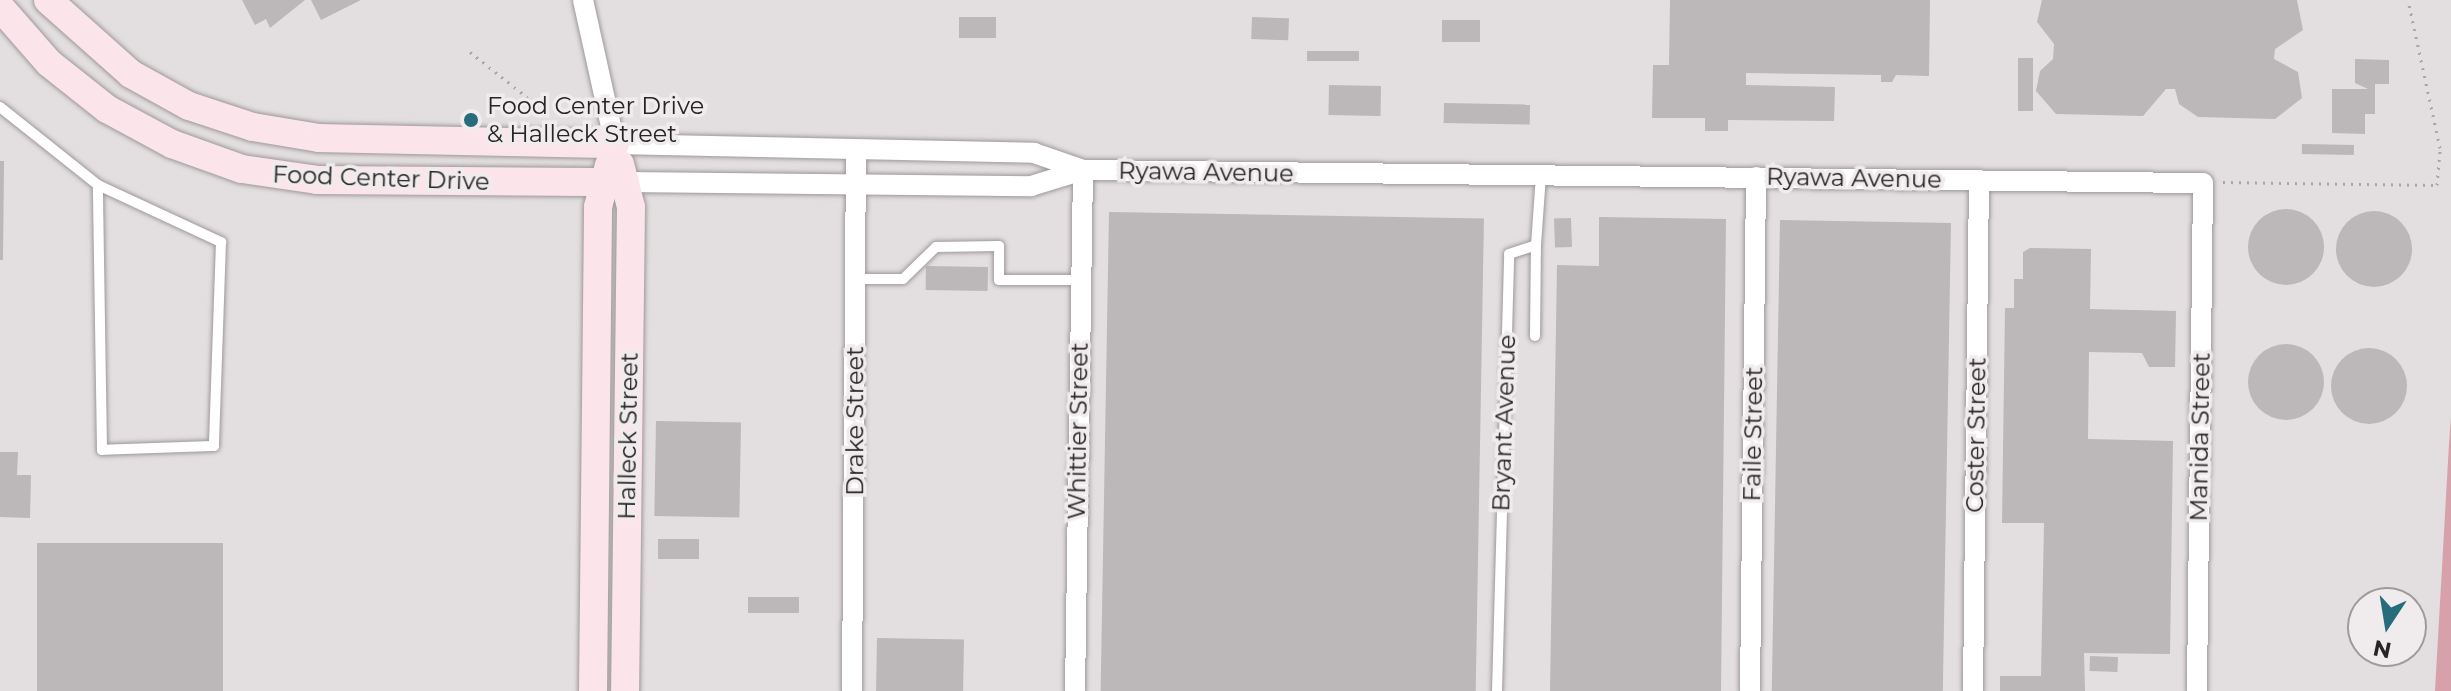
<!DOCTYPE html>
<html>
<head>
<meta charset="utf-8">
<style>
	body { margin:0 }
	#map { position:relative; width:2451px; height:691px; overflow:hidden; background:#e3dedf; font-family:Montserrat,sans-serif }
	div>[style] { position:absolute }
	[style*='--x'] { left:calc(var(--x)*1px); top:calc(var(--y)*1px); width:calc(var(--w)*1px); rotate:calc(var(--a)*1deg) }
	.green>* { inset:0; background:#d6a1ab }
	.building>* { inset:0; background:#bcb7b8; transform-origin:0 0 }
	.round { border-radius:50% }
	.path>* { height:3px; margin-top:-1.5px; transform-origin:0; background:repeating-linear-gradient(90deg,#aaa6a6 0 2px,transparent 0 8px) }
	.roads { filter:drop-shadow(0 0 2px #9e999a) drop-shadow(0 0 2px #9e999a) }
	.lane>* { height:10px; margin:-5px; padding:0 5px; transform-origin:5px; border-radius:5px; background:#fff }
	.street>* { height:20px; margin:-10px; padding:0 10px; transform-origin:10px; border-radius:10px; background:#fff }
	.secondary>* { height:28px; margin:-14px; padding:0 14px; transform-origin:14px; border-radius:14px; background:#fce5ea }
	.dots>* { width:22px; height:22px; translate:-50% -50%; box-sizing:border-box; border:4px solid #f0ebec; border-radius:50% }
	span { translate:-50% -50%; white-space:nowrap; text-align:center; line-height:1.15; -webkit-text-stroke:7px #f0ebec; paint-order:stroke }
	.poi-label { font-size:24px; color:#262424 }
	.left { translate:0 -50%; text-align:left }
	.street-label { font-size:24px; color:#262424 }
	.north { position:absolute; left:2347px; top:587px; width:80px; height:80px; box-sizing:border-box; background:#f0ebec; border:2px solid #9f9b9c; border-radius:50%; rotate:192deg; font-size:22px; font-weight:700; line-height:32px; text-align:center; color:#262424 }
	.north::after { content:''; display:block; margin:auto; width:28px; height:36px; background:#276c7b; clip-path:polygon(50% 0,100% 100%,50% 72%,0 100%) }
</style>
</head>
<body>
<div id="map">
	<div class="green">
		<div style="clip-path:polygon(2451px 417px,2451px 691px,2435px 691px,2449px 444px)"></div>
	</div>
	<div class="building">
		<div style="clip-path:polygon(242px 0,305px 0,270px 28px,266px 19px,255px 25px)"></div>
		<div style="clip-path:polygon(311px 0,361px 0,321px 20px)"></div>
		<div style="clip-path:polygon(1670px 0,1930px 0,1929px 76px,1896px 75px,1892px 82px,1881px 82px,1881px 75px,1746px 73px,1746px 85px,1835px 87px,1834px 121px,1728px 120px,1728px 131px,1705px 131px,1705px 118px,1652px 118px,1653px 65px,1669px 65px)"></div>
		<div style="clip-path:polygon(2042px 0,2297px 0,2303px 30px,2275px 49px,2274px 59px,2298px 72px,2302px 98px,2275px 119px,2198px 117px,2179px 104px,2175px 89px,2166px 89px,2143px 116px,2056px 114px,2036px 91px,2040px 71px,2053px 59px,2054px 44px,2037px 22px)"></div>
		<div style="left:959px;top:17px;width:37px;height:21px"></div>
		<div style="left:1252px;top:17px;width:37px;height:22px;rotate:2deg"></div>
		<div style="left:1442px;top:20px;width:38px;height:22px"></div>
		<div style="left:1307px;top:51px;width:52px;height:10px"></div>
		<div style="left:2018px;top:58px;width:15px;height:53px"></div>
		<div style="clip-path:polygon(2355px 59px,2389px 60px,2389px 84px,2375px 84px,2375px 114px,2365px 114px,2365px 134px,2332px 133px,2332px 89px,2368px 89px,2355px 83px)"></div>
		<div style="left:1329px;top:85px;width:52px;height:30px;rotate:1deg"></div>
		<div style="left:1444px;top:103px;width:86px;height:20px;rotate:1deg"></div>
		<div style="left:2302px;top:144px;width:52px;height:10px;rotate:1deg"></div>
		<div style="clip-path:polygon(0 161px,4px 161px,3px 260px,0 260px)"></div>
		<div class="round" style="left:2248px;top:209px;width:76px;height:76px"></div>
		<div class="round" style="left:2336px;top:211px;width:76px;height:76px"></div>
		<div style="left:1109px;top:212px;width:375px;height:479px;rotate:1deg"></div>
		<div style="clip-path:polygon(1599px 217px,1726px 219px,1721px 691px,1550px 691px,1557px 265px,1599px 266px)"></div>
		<div style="left:1571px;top:218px;width:29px;height:17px;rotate:88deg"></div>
		<div style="left:1780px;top:220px;width:171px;height:471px;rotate:1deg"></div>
		<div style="clip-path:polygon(2030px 248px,2091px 249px,2090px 309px,2176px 311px,2175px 367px,2149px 367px,2142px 353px,2089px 352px,2088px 439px,2173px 441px,2170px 654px,2084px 653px,2085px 691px,2000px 691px,2000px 676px,2041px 676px,2044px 523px,2002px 523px,2005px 308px,2014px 308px,2014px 279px,2023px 279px,2023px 252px)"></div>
		<div style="left:926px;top:266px;width:62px;height:24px;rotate:1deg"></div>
		<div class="round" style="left:2248px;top:344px;width:76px;height:76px"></div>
		<div class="round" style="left:2331px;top:348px;width:76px;height:76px"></div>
		<div style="left:656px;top:421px;width:85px;height:95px;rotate:1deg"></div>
		<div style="clip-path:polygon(0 452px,18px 452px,17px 475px,31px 475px,30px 518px,0 517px)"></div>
		<div style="left:658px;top:539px;width:41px;height:20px"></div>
		<div style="left:37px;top:543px;width:186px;height:148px"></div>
		<div style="left:748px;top:597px;width:51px;height:16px"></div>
		<div style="left:877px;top:638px;width:87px;height:53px;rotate:1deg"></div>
		<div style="left:2090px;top:656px;width:28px;height:15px;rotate:2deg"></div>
	</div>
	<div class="path">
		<div style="--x:470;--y:52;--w:73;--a:38.3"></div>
		<div style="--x:527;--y:97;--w:24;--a:90"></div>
		<div style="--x:2223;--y:182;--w:214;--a:0.8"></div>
		<div style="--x:2437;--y:185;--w:37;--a:-85"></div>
		<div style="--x:2440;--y:148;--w:151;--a:-102.2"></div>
	</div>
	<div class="roads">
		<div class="lane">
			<div style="--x:0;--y:107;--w:125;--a:38.5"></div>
			<div style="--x:98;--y:185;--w:136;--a:24.9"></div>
			<div style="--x:221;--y:242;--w:204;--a:92"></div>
			<div style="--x:214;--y:446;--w:112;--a:178"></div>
			<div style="--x:102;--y:450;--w:265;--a:-90.9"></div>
			<div style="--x:856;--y:279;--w:47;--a:0"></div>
			<div style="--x:903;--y:279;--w:46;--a:-44.1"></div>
			<div style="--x:936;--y:247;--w:63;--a:-0.9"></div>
			<div style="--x:999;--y:246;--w:34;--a:90"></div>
			<div style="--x:999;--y:280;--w:81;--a:0"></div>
			<div style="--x:1535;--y:336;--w:91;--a:-89.4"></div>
			<div style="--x:1497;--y:691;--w:437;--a:-88.4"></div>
			<div style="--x:1509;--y:254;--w:28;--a:-18"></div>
			<div style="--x:1536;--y:245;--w:70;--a:-85.9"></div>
		</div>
		<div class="street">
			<div style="--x:583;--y:0;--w:148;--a:77.5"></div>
			<div style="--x:615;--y:144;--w:419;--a:1.2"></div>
			<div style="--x:1034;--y:153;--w:52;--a:19.1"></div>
			<div style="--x:625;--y:182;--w:406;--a:0.6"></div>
			<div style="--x:1031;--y:186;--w:54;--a:-17.1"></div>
			<div style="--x:1083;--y:170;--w:1120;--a:0.67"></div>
			<div style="--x:2203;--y:183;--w:508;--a:90.68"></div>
			<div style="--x:852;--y:691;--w:541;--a:-89.58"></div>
			<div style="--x:1075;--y:691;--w:521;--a:-89.12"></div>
			<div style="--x:1750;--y:691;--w:514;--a:-89.33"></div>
			<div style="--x:1973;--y:691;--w:511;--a:-89.33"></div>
		</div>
		<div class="secondary">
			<div style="--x:48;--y:0;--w:111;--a:41.7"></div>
			<div style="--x:131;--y:74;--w:66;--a:28.9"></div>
			<div style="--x:189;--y:106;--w:67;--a:18.2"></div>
			<div style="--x:253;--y:127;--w:67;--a:9.5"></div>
			<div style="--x:319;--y:138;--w:296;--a:1.2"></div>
			<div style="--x:0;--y:7;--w:74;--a:48.8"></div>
			<div style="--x:49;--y:63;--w:74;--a:38.4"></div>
			<div style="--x:107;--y:109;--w:74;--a:28.3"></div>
			<div style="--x:172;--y:144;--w:74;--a:19.7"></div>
			<div style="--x:242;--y:169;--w:76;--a:8.3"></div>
			<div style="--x:317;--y:180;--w:308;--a:0.4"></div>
			<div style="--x:620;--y:164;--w:44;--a:75.7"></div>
			<div style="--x:631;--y:207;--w:484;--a:90.7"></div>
			<div style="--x:593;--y:691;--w:484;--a:-89.4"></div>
			<div style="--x:598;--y:207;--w:43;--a:-75.3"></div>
		</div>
	</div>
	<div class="dots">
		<div style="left:471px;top:120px;background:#276c7b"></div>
	</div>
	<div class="poi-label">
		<span class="left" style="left:487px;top:120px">Food Center Drive<br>&amp; Halleck Street</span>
	</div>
	<div class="street-label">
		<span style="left:1206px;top:172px;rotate:1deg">Ryawa Avenue</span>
		<span style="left:381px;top:178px;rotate:2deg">Food Center Drive</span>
		<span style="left:1854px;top:178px;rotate:1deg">Ryawa Avenue</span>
		<span style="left:855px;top:421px;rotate:-90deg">Drake Street</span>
		<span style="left:1504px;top:423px;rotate:-88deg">Bryant Avenue</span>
		<span style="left:1078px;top:431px;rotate:-89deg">Whittier Street</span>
		<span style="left:1753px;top:434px;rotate:-89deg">Faile Street</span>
		<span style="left:1976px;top:435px;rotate:-89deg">Coster Street</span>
		<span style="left:628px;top:436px;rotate:-89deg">Halleck Street</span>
		<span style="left:2200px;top:437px;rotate:-89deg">Manida Street</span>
	</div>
	<div class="north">N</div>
</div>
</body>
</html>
